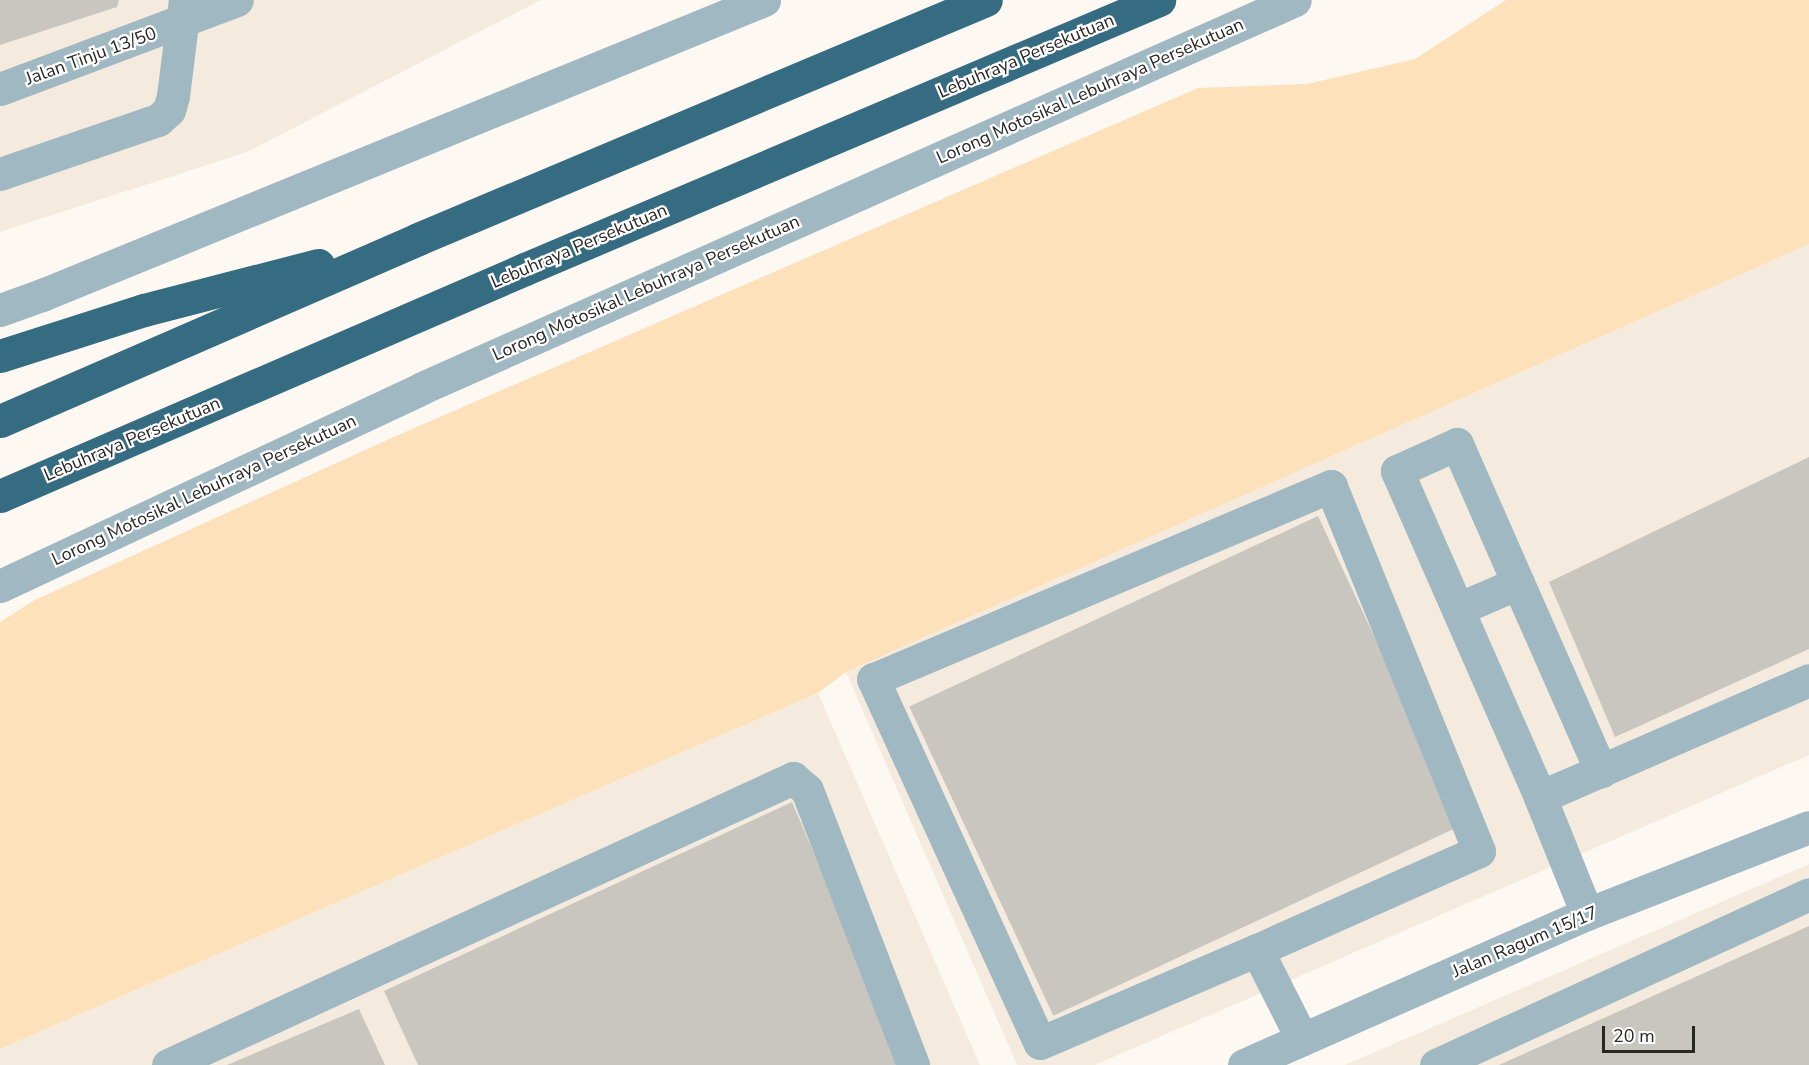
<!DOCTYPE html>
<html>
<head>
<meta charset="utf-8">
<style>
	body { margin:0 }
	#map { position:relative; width:1809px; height:1065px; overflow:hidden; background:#fdf8f2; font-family:"Nunito Sans",sans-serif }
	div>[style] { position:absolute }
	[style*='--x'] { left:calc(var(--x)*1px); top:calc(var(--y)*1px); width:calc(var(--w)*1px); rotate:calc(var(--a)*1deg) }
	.built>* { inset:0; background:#f4ebde }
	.green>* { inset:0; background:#fde1ba }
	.building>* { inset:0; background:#c9c5bf; transform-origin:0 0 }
	.minor>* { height:33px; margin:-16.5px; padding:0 16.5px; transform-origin:16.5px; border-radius:16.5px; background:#a0b8c2 }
	.highway>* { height:33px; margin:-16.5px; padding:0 16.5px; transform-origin:16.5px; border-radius:16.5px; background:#366c82 }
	span { translate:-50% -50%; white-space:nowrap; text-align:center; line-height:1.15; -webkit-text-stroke:4.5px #fff; paint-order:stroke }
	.street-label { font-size:18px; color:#282724 }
	.scale { position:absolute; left:1602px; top:1026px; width:93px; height:27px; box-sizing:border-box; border:3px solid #282724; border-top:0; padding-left:8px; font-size:18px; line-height:21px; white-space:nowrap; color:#282724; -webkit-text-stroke:4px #fff; paint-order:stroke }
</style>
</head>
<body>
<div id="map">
	<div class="built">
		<div style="clip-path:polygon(0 0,541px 0,247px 152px,0 232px)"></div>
		<div style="clip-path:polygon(1809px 244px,1809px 755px,1095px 1065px,1017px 1065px,846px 672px)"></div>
		<div style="clip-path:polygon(818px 693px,980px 1065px,0 1065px,0 1049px)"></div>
		<div style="clip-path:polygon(1809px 864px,1809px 1065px,1345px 1065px)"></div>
	</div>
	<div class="green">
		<div style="clip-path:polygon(1506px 0,1809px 0,1809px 244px,846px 672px,818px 693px,0 1049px,0 622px,35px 600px,396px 436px,1198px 88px,1307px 84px,1415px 59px)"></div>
	</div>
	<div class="building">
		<div style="clip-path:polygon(0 0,119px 0,117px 7px,0 45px)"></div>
		<div style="clip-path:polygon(1809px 457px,1809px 649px,1615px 737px,1549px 582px)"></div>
		<div style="left:1318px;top:516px;width:341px;height:451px;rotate:65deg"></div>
		<div style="clip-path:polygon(792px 802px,903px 1061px,895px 1065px,418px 1065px,384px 991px)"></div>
		<div style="clip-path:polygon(1809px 926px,1809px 1065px,1499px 1065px)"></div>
		<div style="clip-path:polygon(359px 1009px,385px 1065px,227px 1065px)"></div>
	</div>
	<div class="minor">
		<div style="--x:0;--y:89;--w:253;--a:-20.6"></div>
		<div style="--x:0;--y:174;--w:167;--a:-18.9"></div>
		<div style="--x:158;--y:120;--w:15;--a:-42"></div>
		<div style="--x:169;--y:110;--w:15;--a:-74"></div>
		<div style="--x:173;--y:96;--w:97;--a:-82.9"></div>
		<div style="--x:0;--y:310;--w:45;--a:-19.7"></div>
		<div style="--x:42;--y:295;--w:780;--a:-22.22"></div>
		<div style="--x:1518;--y:583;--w:206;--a:66.2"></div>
		<div style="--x:0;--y:586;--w:466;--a:-25.1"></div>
		<div style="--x:422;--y:388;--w:955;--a:-23.96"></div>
		<div style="--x:1458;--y:609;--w:65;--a:-23.4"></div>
		<div style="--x:1518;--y:583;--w:152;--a:-113.7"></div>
		<div style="--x:1457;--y:444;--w:66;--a:155.8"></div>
		<div style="--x:1397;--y:471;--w:356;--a:66.3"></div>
		<div style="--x:1540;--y:797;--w:126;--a:68.1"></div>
		<div style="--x:1540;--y:797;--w:293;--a:-23.5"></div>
		<div style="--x:1257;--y:950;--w:243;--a:-24"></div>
		<div style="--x:1479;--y:851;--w:394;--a:-112.1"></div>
		<div style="--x:1331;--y:486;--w:497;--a:157.1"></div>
		<div style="--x:873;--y:679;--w:400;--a:65.4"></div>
		<div style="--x:1040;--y:1043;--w:236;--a:-23.2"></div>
		<div style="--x:1257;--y:950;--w:100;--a:63.2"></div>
		<div style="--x:168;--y:1065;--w:688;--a:-24.66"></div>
		<div style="--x:793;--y:778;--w:18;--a:41"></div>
		<div style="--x:807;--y:790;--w:295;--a:68.9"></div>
		<div style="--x:1244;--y:1065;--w:375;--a:-23.8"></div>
		<div style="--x:1587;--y:914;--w:238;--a:-21.4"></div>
		<div style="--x:1436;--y:1065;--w:410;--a:-24.6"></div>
	</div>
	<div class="highway">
		<div style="--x:0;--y:356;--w:151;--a:-17.7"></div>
		<div style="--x:144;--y:310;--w:180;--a:-14.5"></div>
		<div style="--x:0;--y:421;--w:456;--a:-23.5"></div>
		<div style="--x:418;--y:239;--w:616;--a:-22.82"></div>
		<div style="--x:0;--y:496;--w:572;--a:-23.38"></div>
		<div style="--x:525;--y:269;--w:689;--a:-22.99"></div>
	</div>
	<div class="street-label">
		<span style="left:91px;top:56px;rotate:-20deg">Jalan Tinju 13/50</span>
		<span style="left:1026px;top:56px;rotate:-23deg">Lebuhraya Persekutuan</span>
		<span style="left:1090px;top:91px;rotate:-24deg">Lorong Motosikal Lebuhraya Persekutuan</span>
		<span style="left:579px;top:246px;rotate:-23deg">Lebuhraya Persekutuan</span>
		<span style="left:646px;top:288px;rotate:-24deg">Lorong Motosikal Lebuhraya Persekutuan</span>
		<span style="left:132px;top:439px;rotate:-23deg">Lebuhraya Persekutuan</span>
		<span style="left:204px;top:490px;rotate:-25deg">Lorong Motosikal Lebuhraya Persekutuan</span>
		<span style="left:1525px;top:942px;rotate:-23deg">Jalan Ragum 15/17</span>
	</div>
	<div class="scale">20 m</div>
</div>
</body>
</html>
